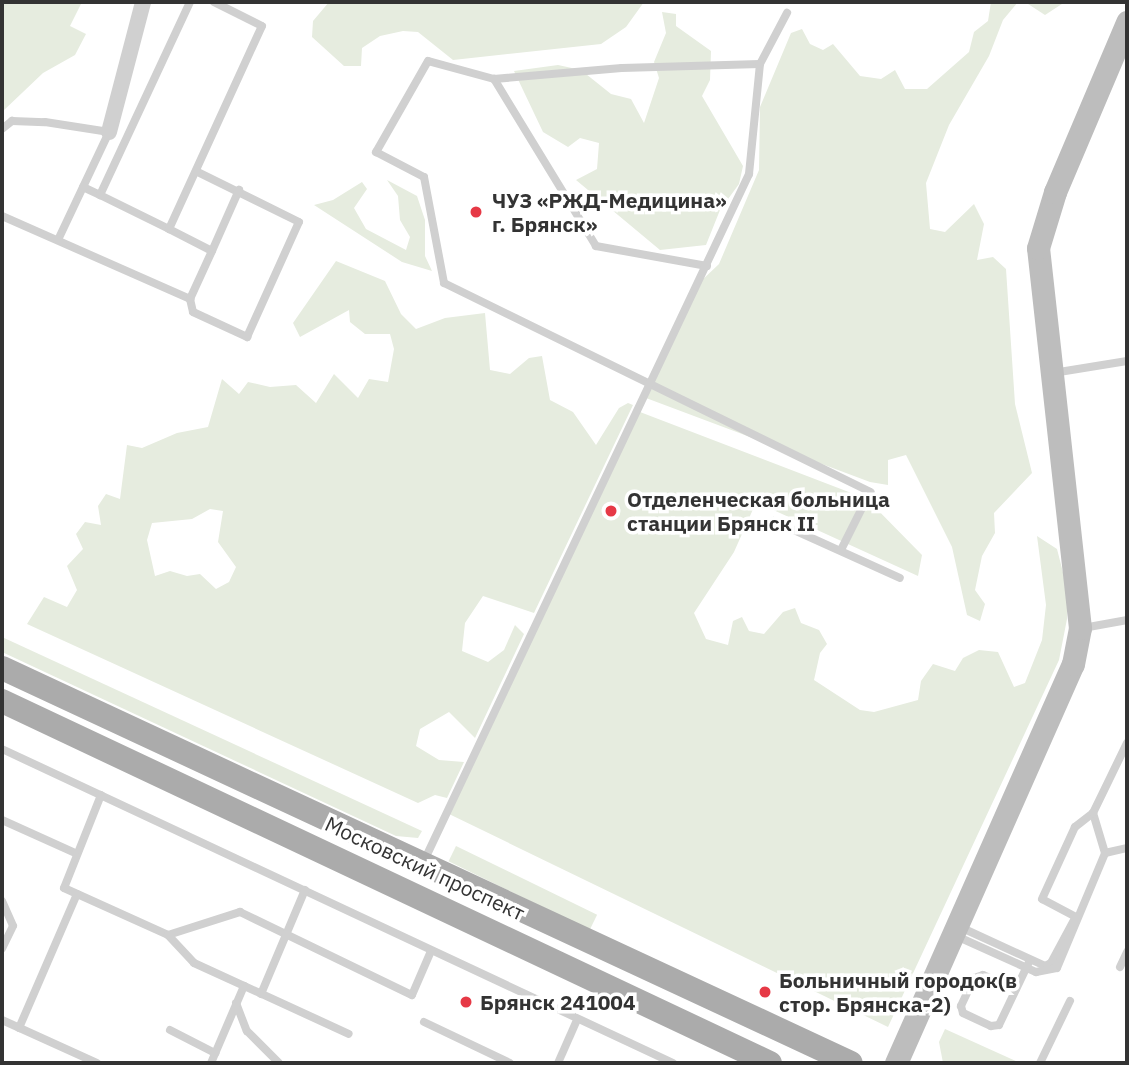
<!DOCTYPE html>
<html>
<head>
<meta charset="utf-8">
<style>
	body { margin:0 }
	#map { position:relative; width:1129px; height:1065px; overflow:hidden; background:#fff; font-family:"IBM Plex Sans",sans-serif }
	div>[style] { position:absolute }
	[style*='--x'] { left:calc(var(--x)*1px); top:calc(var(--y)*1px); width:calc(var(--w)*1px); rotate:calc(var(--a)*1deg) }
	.green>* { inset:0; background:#e6ecdf; transform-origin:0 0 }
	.lane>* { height:8px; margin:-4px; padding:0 4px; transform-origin:4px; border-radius:4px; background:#d0d0d0 }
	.street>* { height:16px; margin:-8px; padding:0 8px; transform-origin:8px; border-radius:8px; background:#d0d0d0 }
	.secondary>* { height:23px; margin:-11.5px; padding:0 11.5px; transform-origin:11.5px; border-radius:11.5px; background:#bdbdbd }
	.primary>* { height:24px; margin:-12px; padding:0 12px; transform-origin:12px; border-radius:12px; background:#ababab }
	.dots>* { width:19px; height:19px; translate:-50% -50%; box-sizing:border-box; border:4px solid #fff; border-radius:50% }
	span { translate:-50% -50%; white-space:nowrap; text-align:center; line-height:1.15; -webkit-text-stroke:7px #fff; paint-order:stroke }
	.poi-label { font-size:21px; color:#333; font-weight:700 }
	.left { translate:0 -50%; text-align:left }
	.street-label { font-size:21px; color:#333 }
	.frame { position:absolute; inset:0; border:4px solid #333; pointer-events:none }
</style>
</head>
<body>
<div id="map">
	<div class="green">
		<div style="clip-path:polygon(2px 2px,82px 2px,70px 26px,86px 34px,75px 55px,43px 73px,2px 112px)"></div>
		<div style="clip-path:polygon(329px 2px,644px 2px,626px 27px,601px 44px,453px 60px,418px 32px,403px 31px,380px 36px,362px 48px,361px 66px,344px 66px,312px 37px,313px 21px)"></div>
		<div style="clip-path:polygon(991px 2px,1018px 2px,1003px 20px,989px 56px,949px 125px,926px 183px,930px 229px,945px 232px,974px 204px,984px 224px,977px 260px,993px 257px,1006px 269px,1015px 404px,1032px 473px,994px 513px,995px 533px,982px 556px,975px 590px,985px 604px,980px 621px,967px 615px,952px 547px,906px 455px,888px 460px,888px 485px,870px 482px,646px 398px,699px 283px,719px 264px,759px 170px,760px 107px,791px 33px,802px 29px,810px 44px,823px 50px,833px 44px,860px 76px,881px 79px,895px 70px,905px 89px,927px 89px,969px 52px,974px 32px,988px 21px)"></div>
		<div style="clip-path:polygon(1025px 2px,1065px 2px,1045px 15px)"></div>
		<div style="clip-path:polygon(662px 12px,676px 14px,676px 26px,711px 51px,710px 80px,702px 96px,743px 166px,739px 184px,720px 210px,706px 245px,660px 250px,576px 180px,597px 169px,599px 143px,580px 138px,568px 147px,543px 132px,514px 71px,558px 65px,581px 70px,611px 94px,631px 99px,644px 123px,659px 78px,654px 62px,666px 33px)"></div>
		<div style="clip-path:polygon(387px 180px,417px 196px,425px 220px,425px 256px,432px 271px,402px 262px,314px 205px,333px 200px,362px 182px,367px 189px,354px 208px,366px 229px,406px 250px,410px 237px,400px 220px,398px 196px)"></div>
		<div style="clip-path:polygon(evenodd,336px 261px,385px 281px,401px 314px,416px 329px,445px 318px,485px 313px,490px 370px,510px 374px,529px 358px,542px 356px,550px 400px,573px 412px,596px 445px,619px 408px,628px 403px,633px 405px,534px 613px,483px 596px,465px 623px,462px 651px,488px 662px,504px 650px,515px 625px,524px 634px,475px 738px,449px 712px,420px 729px,416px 746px,439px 760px,464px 762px,447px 798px,435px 795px,418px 803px,27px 624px,44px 597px,67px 607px,77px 590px,67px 566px,83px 549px,76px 534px,85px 522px,101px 525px,98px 506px,106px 494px,120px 499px,127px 445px,142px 448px,177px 433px,208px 427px,222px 379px,239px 394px,248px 382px,270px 387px,296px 385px,316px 403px,334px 374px,358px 398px,369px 379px,388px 382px,394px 349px,390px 334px,365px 334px,350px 322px,349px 310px,300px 337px,293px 323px,336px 261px,210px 509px,223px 511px,218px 542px,236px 567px,229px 582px,216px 589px,200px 574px,187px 576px,170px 571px,155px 576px,147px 540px,152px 523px,192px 519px,210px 509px)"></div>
		<div style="clip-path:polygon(640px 412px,867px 499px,922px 555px,918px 576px,769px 508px,754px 507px,734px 552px,694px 613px,706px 639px,728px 645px,733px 621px,742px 617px,749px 631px,764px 634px,783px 612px,795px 608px,801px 623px,819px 630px,827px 644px,820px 653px,814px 680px,860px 710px,874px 712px,918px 700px,921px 681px,933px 664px,955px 671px,963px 658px,979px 650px,998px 652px,1014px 687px,1025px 683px,1042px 640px,1046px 605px,1037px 536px,1057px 549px,1067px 588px,1067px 619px,1059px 660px,888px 1027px,449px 814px)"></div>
		<div style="clip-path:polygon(2px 637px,422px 831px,418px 838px,396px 836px,2px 652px)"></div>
		<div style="left:456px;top:846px;width:157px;height:17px;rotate:26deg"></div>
		<div style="clip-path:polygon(945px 1029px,1020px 1063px,943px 1063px,939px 1042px)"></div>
	</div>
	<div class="lane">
		<div style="--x:494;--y:79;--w:128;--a:-4.9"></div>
		<div style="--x:622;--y:68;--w:138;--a:-1.7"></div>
		<div style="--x:2;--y:129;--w:13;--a:-39"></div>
		<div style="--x:12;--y:121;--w:33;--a:2"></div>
		<div style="--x:45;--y:122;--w:65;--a:8.9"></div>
		<div style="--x:109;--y:132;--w:119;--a:115.3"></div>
		<div style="--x:83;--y:187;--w:19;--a:25"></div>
		<div style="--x:100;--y:195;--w:213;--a:-65"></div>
		<div style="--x:100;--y:195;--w:77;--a:26.2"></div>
		<div style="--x:169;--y:229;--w:223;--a:-65.4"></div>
		<div style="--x:262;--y:26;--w:54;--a:-153.4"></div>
		<div style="--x:2;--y:216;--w:206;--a:23.8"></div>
		<div style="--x:190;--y:299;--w:13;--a:77"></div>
		<div style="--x:193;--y:312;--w:60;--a:24.8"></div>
		<div style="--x:247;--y:337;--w:126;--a:-65.7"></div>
		<div style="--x:299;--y:222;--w:115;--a:-153.7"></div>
		<div style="--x:169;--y:229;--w:48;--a:27.1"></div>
		<div style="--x:212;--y:251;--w:67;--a:-66.1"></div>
		<div style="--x:707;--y:266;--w:113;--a:-169.8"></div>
		<div style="--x:596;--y:246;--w:196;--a:-121.4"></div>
		<div style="--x:494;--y:79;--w:68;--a:-164.7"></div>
		<div style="--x:428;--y:61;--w:105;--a:119.7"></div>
		<div style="--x:376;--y:152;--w:54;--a:27.5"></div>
		<div style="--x:424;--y:177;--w:108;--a:79.3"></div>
		<div style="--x:444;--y:283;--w:475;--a:26.1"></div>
		<div style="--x:870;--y:492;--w:65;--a:116.6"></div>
		<div style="--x:190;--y:299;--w:53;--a:-65.4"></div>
		<div style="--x:1053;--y:373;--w:75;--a:-9.2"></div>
		<div style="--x:774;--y:521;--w:138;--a:24.3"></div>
		<div style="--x:1083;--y:628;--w:45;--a:-10.3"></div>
		<div style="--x:2;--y:749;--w:741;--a:25.08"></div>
		<div style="--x:101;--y:795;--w:100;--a:111.7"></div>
		<div style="--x:64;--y:888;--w:114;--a:24.3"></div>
		<div style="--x:168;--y:935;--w:76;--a:-17.7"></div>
		<div style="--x:240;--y:912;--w:191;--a:25.8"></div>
		<div style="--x:412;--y:995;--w:48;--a:-66.6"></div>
		<div style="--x:2;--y:820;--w:80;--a:24.3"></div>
		<div style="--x:1105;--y:853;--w:23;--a:-13"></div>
		<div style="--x:424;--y:861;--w:760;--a:-64.68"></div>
		<div style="--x:749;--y:174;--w:111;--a:-84.3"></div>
		<div style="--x:760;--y:64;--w:58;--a:-62.1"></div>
		<div style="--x:2;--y:901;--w:27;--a:66"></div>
		<div style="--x:13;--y:926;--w:25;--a:116"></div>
		<div style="--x:1076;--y:917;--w:38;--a:-152"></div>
		<div style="--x:1042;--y:899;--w:79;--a:-65.4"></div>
		<div style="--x:1075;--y:827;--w:23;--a:-38"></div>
		<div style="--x:960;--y:927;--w:94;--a:24.6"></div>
		<div style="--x:1045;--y:966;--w:7;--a:-27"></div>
		<div style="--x:1051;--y:963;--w:51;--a:-61.9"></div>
		<div style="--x:168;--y:935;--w:38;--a:47"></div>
		<div style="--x:194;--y:963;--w:170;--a:24.6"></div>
		<div style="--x:954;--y:935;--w:90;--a:24.3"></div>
		<div style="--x:1036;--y:972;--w:21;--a:-11"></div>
		<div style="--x:1057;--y:968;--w:125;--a:-67.3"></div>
		<div style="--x:1105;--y:853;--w:42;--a:-106.7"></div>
		<div style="--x:1093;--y:813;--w:78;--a:-64.1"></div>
		<div style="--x:1120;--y:967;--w:17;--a:-65"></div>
		<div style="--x:1016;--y:989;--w:36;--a:-157"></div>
		<div style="--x:983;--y:975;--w:9;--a:162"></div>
		<div style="--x:974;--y:978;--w:31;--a:115"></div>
		<div style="--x:961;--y:1006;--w:7;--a:74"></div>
		<div style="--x:963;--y:1013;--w:31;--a:25"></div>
		<div style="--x:991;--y:1026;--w:8;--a:-7"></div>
		<div style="--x:999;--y:1025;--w:72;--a:-64.5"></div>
		<div style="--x:261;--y:994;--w:113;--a:-67.1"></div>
		<div style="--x:236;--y:1003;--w:30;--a:69"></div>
		<div style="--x:247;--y:1031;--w:45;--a:45"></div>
		<div style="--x:2;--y:1020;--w:104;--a:24.4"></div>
		<div style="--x:424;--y:1022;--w:95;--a:25.5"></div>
		<div style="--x:19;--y:1028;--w:146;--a:-66.6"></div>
		<div style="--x:170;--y:1030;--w:51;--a:27.1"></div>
		<div style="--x:211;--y:1063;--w:84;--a:-66.8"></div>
		<div style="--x:558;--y:1063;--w:47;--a:-66.2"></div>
		<div style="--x:1040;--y:1063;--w:69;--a:-64.2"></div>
	</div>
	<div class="street">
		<div style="--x:109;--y:132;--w:134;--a:-75.3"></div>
	</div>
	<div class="secondary">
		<div style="--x:896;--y:1063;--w:436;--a:-66.1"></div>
		<div style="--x:1073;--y:664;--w:37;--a:-79"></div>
		<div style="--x:1080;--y:628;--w:382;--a:-96.3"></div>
		<div style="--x:1038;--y:248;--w:59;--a:-73.1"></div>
		<div style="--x:1055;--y:192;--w:185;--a:-67"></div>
	</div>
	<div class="primary">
		<div style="--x:2;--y:668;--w:936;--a:24.95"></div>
		<div style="--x:2;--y:701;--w:849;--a:25.24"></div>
	</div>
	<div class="dots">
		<div style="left:476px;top:212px;background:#e63946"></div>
		<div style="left:611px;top:511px;background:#e63946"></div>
		<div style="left:765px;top:992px;background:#e63946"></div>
		<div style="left:466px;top:1002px;background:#e63946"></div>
	</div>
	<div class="poi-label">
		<span class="left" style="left:492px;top:212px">ЧУЗ «РЖД-Медицина»<br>г. Брянск»</span>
		<span class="left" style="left:627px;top:511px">Отделенческая больница<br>станции Брянск II</span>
		<span class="left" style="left:779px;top:992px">Больничный городок(в<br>стор. Брянска-2)</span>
		<span class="left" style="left:480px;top:1002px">Брянск 241004</span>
	</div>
	<div class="street-label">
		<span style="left:425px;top:868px;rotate:25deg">Московский проспект</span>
	</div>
	<div class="frame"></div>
</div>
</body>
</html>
